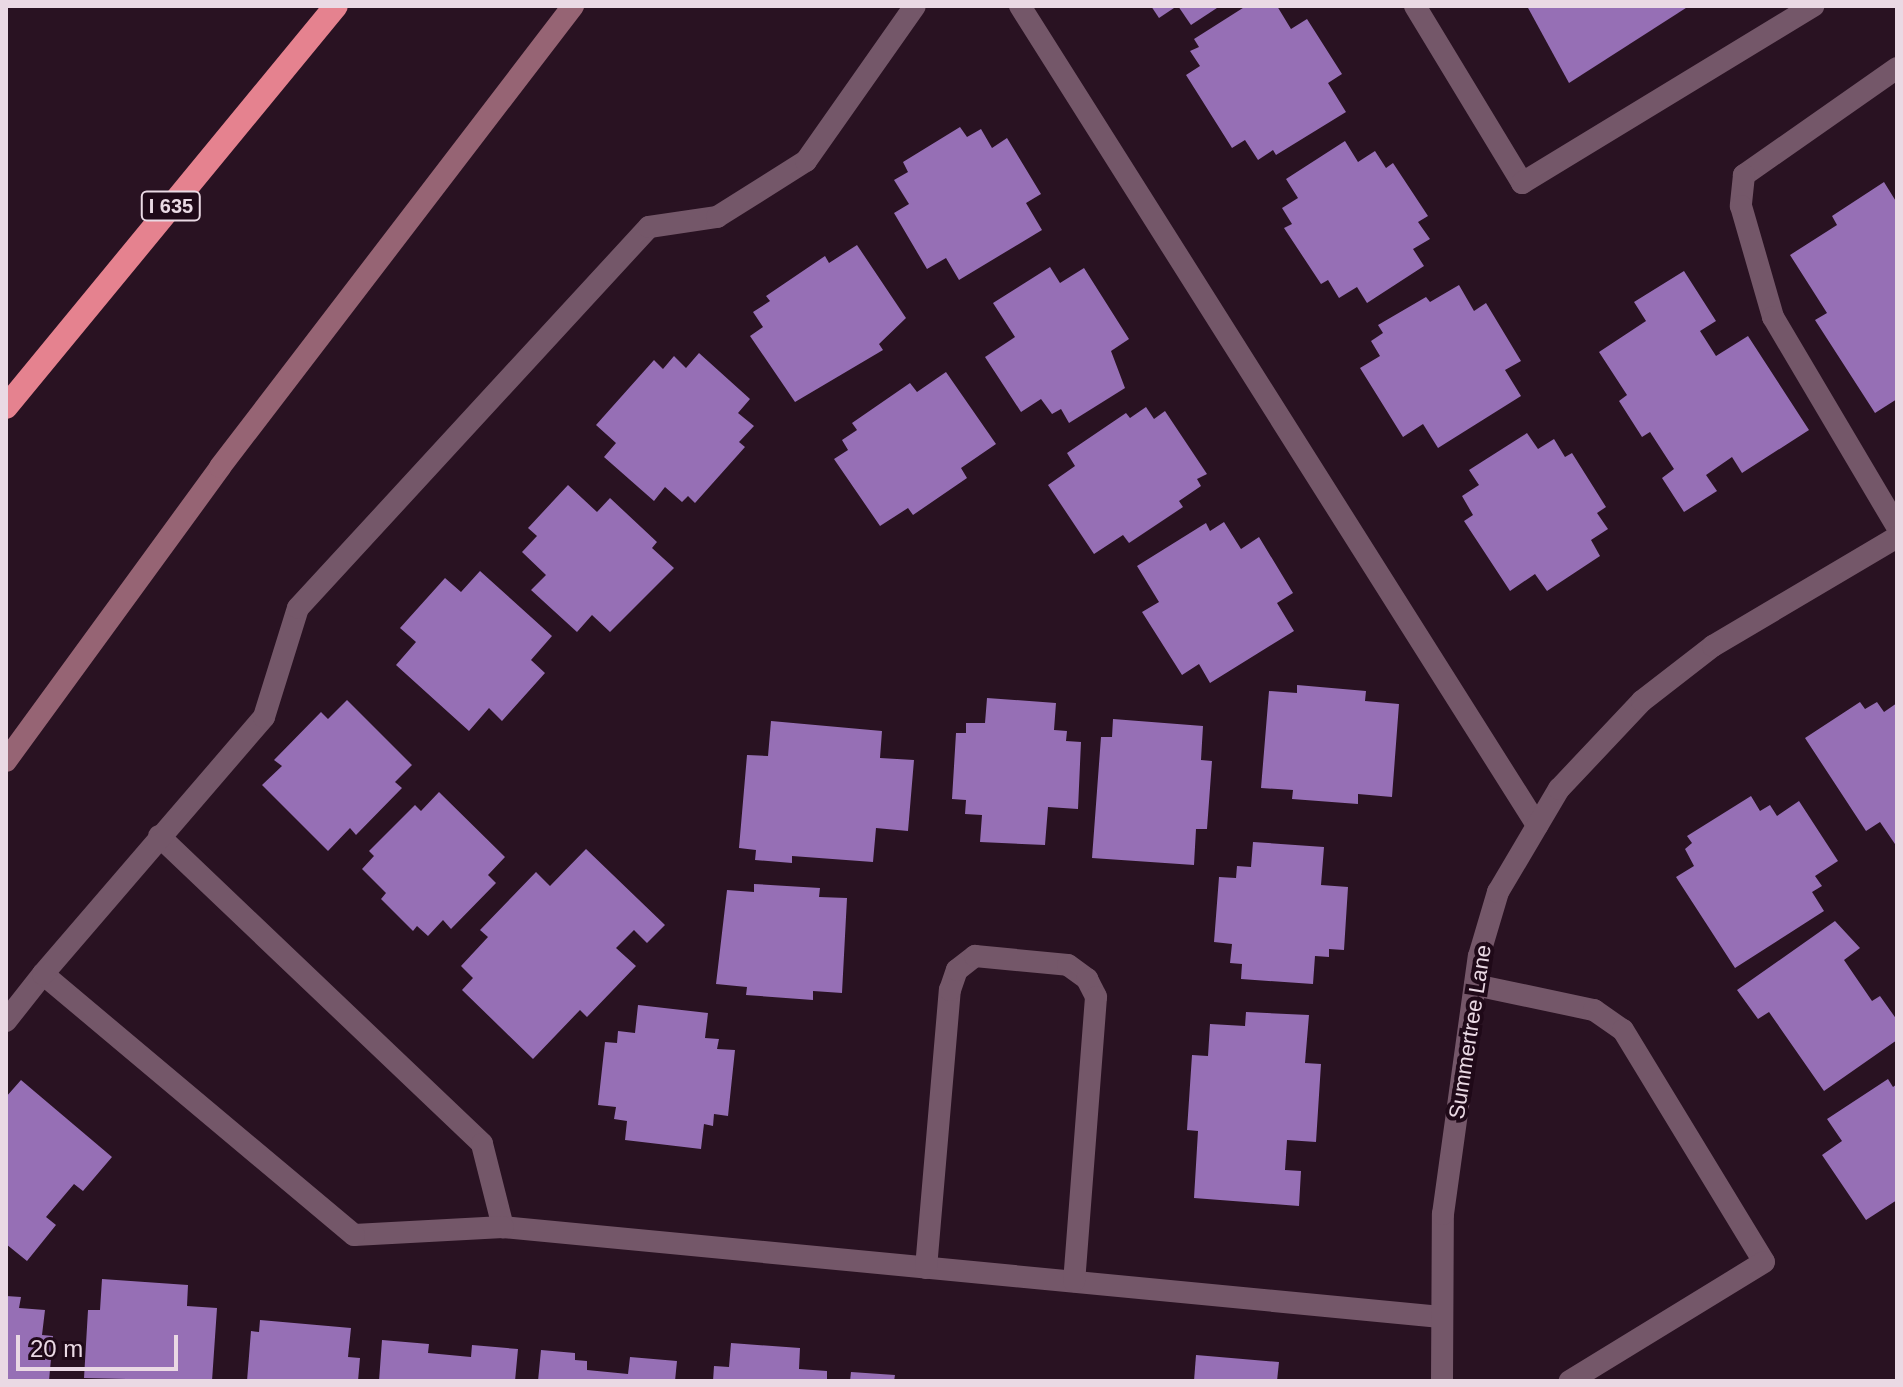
<!DOCTYPE html>
<html>
<head>
<meta charset="utf-8">
<style>
	body { margin:0 }
	#map { position:relative; width:1903px; height:1387px; overflow:hidden; background:#291222; font-family:Helvetica,sans-serif }
	div>[style] { position:absolute }
	[style*='--x'] { left:calc(var(--x)*1px); top:calc(var(--y)*1px); width:calc(var(--w)*1px); rotate:calc(var(--a)*1deg) }
	.building>* { inset:0; background:#966fb5 }
	.service>* { height:22px; margin:-11px; padding:0 11px; transform-origin:11px; border-radius:11px; background:#745769 }
	.minor>* { height:22px; margin:-11px; padding:0 11px; transform-origin:11px; border-radius:11px; background:#745769 }
	.secondary>* { height:22px; margin:-11px; padding:0 11px; transform-origin:11px; border-radius:11px; background:#966474 }
	.motorway>* { height:24px; margin:-12px; padding:0 12px; transform-origin:12px; border-radius:12px; background:#e5828f }
	span { translate:-50% -50%; white-space:nowrap; text-align:center; line-height:1.15; -webkit-text-stroke:8px #1f0918; paint-order:stroke }
	.shield-label span { padding:2px 6px; background:#1f0918; border:2px solid; border-radius:6px; -webkit-text-stroke-width:0 }
	.shield-label { font-size:20px; color:#ead9e4; font-weight:700 }
	.street-label { font-size:22px; color:#ead9e4 }
	.frame { position:absolute; inset:0; border:8px solid #ead9e4; pointer-events:none }
	.scale { position:absolute; left:16px; top:1335px; width:162px; height:36px; box-sizing:border-box; border:4px solid #ead9e4; border-top:0; padding-left:10px; font-size:24px; line-height:28px; white-space:nowrap; color:#ead9e4; -webkit-text-stroke:6px #1f0918; paint-order:stroke }
</style>
</head>
<body>
<div id="map">
	<div class="building">
		<div style="clip-path:polygon(1151px 6px,1177px 6px,1159px 18px)"></div>
		<div style="clip-path:polygon(1178px 6px,1220px 6px,1191px 25px)"></div>
		<div style="clip-path:polygon(1246px 6px,1277px 6px,1291px 29px,1307px 19px,1342px 74px,1328px 83px,1346px 112px,1276px 155px,1273px 150px,1258px 160px,1245px 140px,1232px 148px,1186px 75px,1200px 66px,1190px 51px,1199px 47px,1194px 39px)"></div>
		<div style="clip-path:polygon(1527px 6px,1689px 6px,1569px 83px)"></div>
		<div style="clip-path:polygon(960px 127px,967px 137px,981px 129px,992px 148px,1007px 138px,1041px 194px,1026px 203px,1042px 230px,959px 280px,946px 258px,927px 269px,894px 213px,909px 204px,894px 180px,908px 172px,903px 162px)"></div>
		<div style="clip-path:polygon(1345px 141px,1358px 162px,1375px 151px,1386px 168px,1393px 163px,1428px 216px,1418px 222px,1430px 239px,1413px 249px,1424px 266px,1367px 303px,1357px 287px,1339px 298px,1328px 280px,1321px 284px,1284px 228px,1292px 224px,1282px 208px,1298px 198px,1286px 179px)"></div>
		<div style="clip-path:polygon(1884px 182px,1897px 203px,1897px 399px,1875px 413px,1815px 320px,1827px 313px,1790px 255px,1837px 225px,1832px 216px)"></div>
		<div style="clip-path:polygon(857px 245px,906px 318px,879px 344px,883px 350px,795px 402px,750px 336px,763px 327px,753px 312px,770px 301px,766px 296px,825px 256px,829px 263px)"></div>
		<div style="clip-path:polygon(1050px 267px,1060px 283px,1084px 268px,1129px 339px,1111px 351px,1125px 388px,1069px 423px,1061px 409px,1052px 414px,1041px 399px,1021px 412px,985px 357px,1015px 337px,993px 303px)"></div>
		<div style="clip-path:polygon(1684px 271px,1716px 321px,1700px 331px,1716px 356px,1748px 336px,1809px 430px,1742px 473px,1732px 457px,1706px 475px,1717px 491px,1684px 512px,1662px 478px,1674px 469px,1650px 432px,1642px 437px,1619px 401px,1627px 395px,1599px 352px,1646px 321px,1634px 302px)"></div>
		<div style="clip-path:polygon(1459px 285px,1474px 311px,1486px 303px,1521px 361px,1505px 370px,1521px 396px,1438px 448px,1423px 424px,1403px 437px,1360px 368px,1380px 356px,1371px 341px,1383px 333px,1378px 325px,1426px 297px,1430px 302px)"></div>
		<div style="clip-path:polygon(699px 353px,750px 399px,738px 413px,754px 426px,739px 442px,745px 447px,695px 503px,688px 496px,682px 502px,665px 487px,654px 501px,604px 457px,616px 443px,596px 425px,654px 360px,663px 369px,674px 356px,686px 368px)"></div>
		<div style="clip-path:polygon(946px 372px,996px 444px,961px 468px,967px 478px,913px 515px,908px 508px,880px 526px,834px 459px,848px 450px,842px 440px,857px 430px,852px 423px,910px 383px,917px 392px)"></div>
		<div style="clip-path:polygon(1146px 407px,1154px 419px,1165px 411px,1207px 474px,1197px 479px,1201px 486px,1179px 501px,1183px 507px,1129px 543px,1123px 535px,1094px 554px,1048px 485px,1075px 466px,1067px 453px,1126px 413px,1130px 418px)"></div>
		<div style="clip-path:polygon(1527px 433px,1538px 449px,1554px 439px,1565px 457px,1572px 453px,1606px 507px,1597px 513px,1608px 529px,1591px 540px,1600px 556px,1547px 591px,1535px 574px,1510px 591px,1464px 521px,1473px 515px,1462px 496px,1479px 485px,1469px 470px)"></div>
		<div style="clip-path:polygon(568px 485px,597px 512px,610px 498px,657px 542px,652px 548px,674px 568px,610px 632px,592px 615px,577px 632px,531px 590px,546px 575px,522px 552px,537px 536px,528px 528px)"></div>
		<div style="clip-path:polygon(1224px 522px,1241px 549px,1259px 537px,1293px 593px,1277px 603px,1294px 631px,1210px 683px,1199px 664px,1182px 675px,1142px 612px,1159px 602px,1137px 566px,1206px 523px,1210px 531px)"></div>
		<div style="clip-path:polygon(480px 571px,552px 636px,531px 660px,545px 673px,502px 721px,489px 708px,469px 731px,396px 665px,416px 642px,400px 628px,445px 578px,461px 592px)"></div>
		<div style="clip-path:polygon(1297px 685px,1366px 691px,1365px 701px,1399px 704px,1392px 797px,1358px 794px,1358px 804px,1292px 799px,1293px 790px,1261px 788px,1269px 691px,1297px 693px)"></div>
		<div style="clip-path:polygon(987px 698px,1056px 703px,1054px 730px,1067px 731px,1066px 741px,1081px 742px,1078px 809px,1048px 807px,1045px 845px,980px 842px,982px 815px,965px 814px,966px 800px,952px 799px,956px 733px,966px 733px,966px 723px,985px 723px)"></div>
		<div style="clip-path:polygon(347px 700px,412px 765px,395px 782px,402px 788px,356px 835px,350px 828px,328px 851px,262px 785px,282px 766px,274px 760px,321px 712px,328px 719px)"></div>
		<div style="clip-path:polygon(1860px 702px,1865px 709px,1877px 702px,1884px 712px,1897px 703px,1897px 847px,1880px 822px,1866px 831px,1805px 738px)"></div>
		<div style="clip-path:polygon(1113px 719px,1203px 726px,1201px 760px,1212px 761px,1207px 829px,1196px 829px,1194px 865px,1092px 858px,1101px 737px,1112px 737px)"></div>
		<div style="clip-path:polygon(771px 721px,882px 731px,880px 758px,914px 760px,908px 831px,876px 828px,873px 862px,792px 856px,792px 863px,755px 860px,756px 850px,739px 848px,747px 755px,768px 756px)"></div>
		<div style="clip-path:polygon(439px 792px,505px 857px,488px 875px,496px 883px,451px 929px,443px 920px,428px 936px,417px 926px,413px 931px,381px 899px,386px 893px,362px 869px,374px 856px,369px 851px,415px 805px,421px 811px)"></div>
		<div style="clip-path:polygon(1751px 796px,1760px 811px,1770px 805px,1777px 816px,1799px 801px,1838px 861px,1815px 876px,1822px 886px,1812px 892px,1824px 911px,1735px 968px,1676px 877px,1694px 866px,1685px 849px,1692px 843px,1687px 836px)"></div>
		<div style="clip-path:polygon(1253px 842px,1324px 847px,1321px 885px,1348px 887px,1344px 950px,1329px 949px,1329px 957px,1315px 956px,1313px 984px,1241px 979px,1242px 964px,1230px 963px,1232px 944px,1214px 942px,1219px 877px,1236px 878px,1237px 866px,1251px 867px)"></div>
		<div style="clip-path:polygon(586px 849px,665px 925px,647px 943px,634px 930px,616px 948px,636px 966px,587px 1017px,580px 1010px,533px 1059px,462px 990px,473px 978px,461px 966px,488px 937px,480px 930px,536px 872px,550px 886px)"></div>
		<div style="clip-path:polygon(754px 884px,820px 888px,819px 897px,847px 898px,842px 993px,813px 991px,813px 1000px,746px 995px,747px 987px,716px 984px,727px 890px,754px 892px)"></div>
		<div style="clip-path:polygon(1835px 921px,1860px 948px,1844px 960px,1872px 1001px,1880px 996px,1897px 1020px,1897px 1040px,1824px 1091px,1769px 1012px,1758px 1019px,1737px 990px)"></div>
		<div style="clip-path:polygon(638px 1005px,708px 1013px,705px 1038px,719px 1039px,717px 1049px,735px 1050px,728px 1116px,714px 1114px,713px 1126px,704px 1124px,701px 1149px,625px 1140px,627px 1121px,614px 1119px,616px 1107px,598px 1105px,605px 1042px,617px 1043px,618px 1031px,635px 1033px)"></div>
		<div style="clip-path:polygon(1246px 1012px,1309px 1015px,1305px 1063px,1321px 1064px,1316px 1142px,1287px 1140px,1285px 1170px,1301px 1171px,1299px 1206px,1194px 1198px,1198px 1131px,1187px 1130px,1192px 1055px,1208px 1056px,1210px 1024px,1245px 1026px)"></div>
		<div style="clip-path:polygon(1888px 1079px,1893px 1087px,1897px 1084px,1897px 1200px,1866px 1220px,1822px 1155px,1842px 1141px,1827px 1119px)"></div>
		<div style="clip-path:polygon(21px 1080px,112px 1157px,83px 1191px,74px 1184px,46px 1217px,56px 1225px,27px 1261px,6px 1244px,6px 1097px)"></div>
		<div style="clip-path:polygon(102px 1279px,188px 1285px,187px 1306px,217px 1308px,212px 1381px,84px 1378px,88px 1310px,100px 1310px)"></div>
		<div style="clip-path:polygon(6px 1296px,21px 1297px,19px 1308px,45px 1310px,42px 1335px,53px 1336px,49px 1381px,6px 1381px)"></div>
		<div style="clip-path:polygon(260px 1320px,351px 1328px,348px 1357px,360px 1358px,358px 1381px,247px 1381px,251px 1331px,259px 1332px)"></div>
		<div style="clip-path:polygon(382px 1340px,429px 1344px,428px 1353px,471px 1357px,472px 1345px,518px 1349px,515px 1381px,379px 1381px)"></div>
		<div style="clip-path:polygon(731px 1343px,800px 1348px,799px 1369px,827px 1371px,827px 1381px,713px 1381px,714px 1366px,729px 1367px)"></div>
		<div style="clip-path:polygon(541px 1350px,575px 1353px,575px 1360px,587px 1361px,587px 1370px,628px 1374px,630px 1357px,677px 1361px,675px 1381px,538px 1381px)"></div>
		<div style="clip-path:polygon(1196px 1355px,1279px 1362px,1277px 1381px,1194px 1381px)"></div>
		<div style="clip-path:polygon(851px 1372px,895px 1375px,894px 1381px,850px 1381px)"></div>
	</div>
	<div class="service">
		<div style="--x:1020;--y:6;--w:969;--a:57.74"></div>
		<div style="--x:1415;--y:6;--w:207;--a:58.8"></div>
		<div style="--x:1522;--y:183;--w:341;--a:-31.3"></div>
		<div style="--x:1897;--y:68;--w:187;--a:145"></div>
		<div style="--x:1744;--y:175;--w:31;--a:96"></div>
		<div style="--x:1741;--y:206;--w:116;--a:73.9"></div>
		<div style="--x:1773;--y:317;--w:244;--a:59.4"></div>
		<div style="--x:159;--y:836;--w:446;--a:43.6"></div>
		<div style="--x:482;--y:1144;--w:86;--a:75.8"></div>
		<div style="--x:503;--y:1227;--w:942;--a:5.48"></div>
		<div style="--x:1475;--y:985;--w:122;--a:11.9"></div>
		<div style="--x:1594;--y:1010;--w:35;--a:35"></div>
		<div style="--x:1623;--y:1030;--w:271;--a:58.7"></div>
		<div style="--x:1764;--y:1262;--w:228;--a:148.5"></div>
		<div style="--x:6;--y:1021;--w:60;--a:-51.8"></div>
		<div style="--x:503;--y:1227;--w:149;--a:176.9"></div>
		<div style="--x:354;--y:1235;--w:406;--a:-140"></div>
		<div style="--x:43;--y:974;--w:339;--a:-49.3"></div>
		<div style="--x:264;--y:717;--w:114;--a:-72.7"></div>
		<div style="--x:298;--y:608;--w:518;--a:-47.35"></div>
		<div style="--x:649;--y:227;--w:69;--a:-8.4"></div>
		<div style="--x:717;--y:217;--w:105;--a:-32.2"></div>
		<div style="--x:806;--y:161;--w:189;--a:-54.9"></div>
		<div style="--x:926;--y:1268;--w:279;--a:-85.1"></div>
		<div style="--x:950;--y:990;--w:21;--a:-71"></div>
		<div style="--x:957;--y:970;--w:23;--a:-38"></div>
		<div style="--x:975;--y:956;--w:93;--a:5.5"></div>
		<div style="--x:1068;--y:965;--w:24;--a:36"></div>
		<div style="--x:1087;--y:979;--w:20;--a:63"></div>
		<div style="--x:1096;--y:997;--w:285;--a:94.4"></div>
	</div>
	<div class="minor">
		<div style="--x:1442;--y:1381;--w:167;--a:-89.7"></div>
		<div style="--x:1443;--y:1214;--w:260;--a:-82.1"></div>
		<div style="--x:1479;--y:956;--w:67;--a:-73.5"></div>
		<div style="--x:1498;--y:892;--w:120;--a:-59.4"></div>
		<div style="--x:1559;--y:789;--w:121;--a:-46.7"></div>
		<div style="--x:1642;--y:701;--w:90;--a:-37.8"></div>
		<div style="--x:1713;--y:646;--w:214;--a:-30.6"></div>
	</div>
	<div class="secondary">
		<div style="--x:6;--y:761;--w:364;--a:-53.9"></div>
		<div style="--x:220;--y:467;--w:581;--a:-52.56"></div>
	</div>
	<div class="motorway">
		<div style="--x:6;--y:407;--w:519;--a:-50.55"></div>
	</div>
	<div class="shield-label">
		<span style="left:171px;top:206px">I 635</span>
	</div>
	<div class="street-label">
		<span style="left:1470px;top:1032px;rotate:-81deg">Summertree Lane</span>
	</div>
	<div class="frame"></div>
	<div class="scale">20 m</div>
</div>
</body>
</html>
